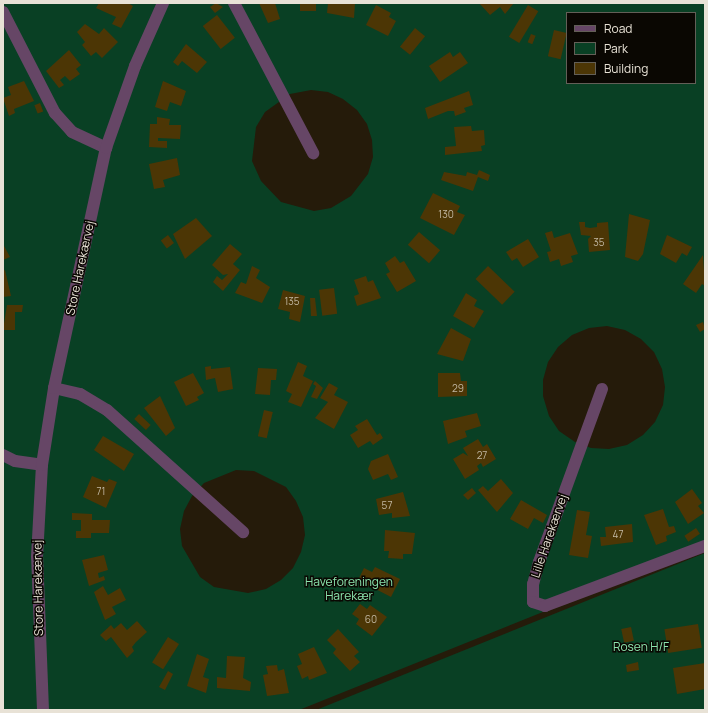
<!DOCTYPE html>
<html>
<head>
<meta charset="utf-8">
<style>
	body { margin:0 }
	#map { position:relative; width:708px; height:713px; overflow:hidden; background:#251b0a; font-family:Manrope,sans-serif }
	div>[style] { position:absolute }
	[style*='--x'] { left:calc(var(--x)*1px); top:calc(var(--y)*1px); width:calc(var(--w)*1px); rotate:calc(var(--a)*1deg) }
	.green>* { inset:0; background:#094024 }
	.building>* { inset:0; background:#4c3605; transform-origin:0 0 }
	.minor>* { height:12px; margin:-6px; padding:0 6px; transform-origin:6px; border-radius:6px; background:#664666 }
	span { translate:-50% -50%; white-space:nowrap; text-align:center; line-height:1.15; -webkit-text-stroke:3px #0a0702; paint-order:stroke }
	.number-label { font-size:10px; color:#c1b7a2 }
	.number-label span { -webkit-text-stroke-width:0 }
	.street-label { font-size:12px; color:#e8e2d6 }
	.park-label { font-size:12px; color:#8be4ad }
	.frame { position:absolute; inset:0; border:4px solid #e8e2d6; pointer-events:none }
	.legend { position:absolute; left:566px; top:12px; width:130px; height:72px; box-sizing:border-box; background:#0a0702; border:1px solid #635f57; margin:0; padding:5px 7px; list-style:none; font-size:12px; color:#e8e2d6 }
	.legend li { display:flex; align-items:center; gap:8px; height:20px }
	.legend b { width:20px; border:1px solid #635f57 }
</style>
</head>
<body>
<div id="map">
	<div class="green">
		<div style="clip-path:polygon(evenodd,3px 3px,705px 3px,705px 547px,299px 710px,3px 710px,3px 3px,567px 13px,695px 13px,695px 83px,567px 83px,567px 13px,3px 3px,311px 90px,328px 92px,343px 99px,357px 110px,367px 124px,372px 140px,373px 157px,368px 174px,351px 196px,331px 208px,314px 211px,281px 202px,261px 181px,252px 161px,256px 127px,265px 112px,290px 94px,311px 90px,3px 3px,607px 326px,625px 330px,641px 339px,654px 352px,662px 369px,665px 387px,663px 405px,655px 422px,643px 435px,627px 445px,609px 449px,591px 448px,575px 442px,559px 431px,549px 416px,543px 396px,543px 380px,548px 362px,558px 347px,572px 335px,589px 328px,607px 326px,3px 3px,236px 470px,254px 471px,286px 487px,296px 501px,303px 517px,305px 535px,301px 552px,293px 568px,281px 580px,266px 589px,248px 593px,214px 587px,200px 577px,182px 546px,180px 529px,184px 511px,192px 496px,204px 483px,236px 470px)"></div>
		<div style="clip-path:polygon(705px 553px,705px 710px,316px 710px)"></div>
	</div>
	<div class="building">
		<div style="clip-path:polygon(99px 3px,128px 3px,133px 6px,121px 28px,112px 24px,116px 17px,96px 8px)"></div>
		<div style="clip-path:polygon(216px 3px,223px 7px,215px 13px,210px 7px)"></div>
		<div style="clip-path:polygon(259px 3px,275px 3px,280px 19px,268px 23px)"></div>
		<div style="left:300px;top:3px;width:16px;height:8px"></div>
		<div style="clip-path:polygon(328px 3px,355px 3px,354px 18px,327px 13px)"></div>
		<div style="clip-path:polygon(479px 3px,514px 3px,505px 14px,500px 7px,490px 15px)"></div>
		<div style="clip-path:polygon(376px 5px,391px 13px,389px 17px,396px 21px,388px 36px,366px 25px)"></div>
		<div style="left:528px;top:5px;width:12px;height:37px;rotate:31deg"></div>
		<div style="left:217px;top:15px;width:29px;height:18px;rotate:52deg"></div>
		<div style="clip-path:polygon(85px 24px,99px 34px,104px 28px,118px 42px,102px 58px,96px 52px,91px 56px,82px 45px,85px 42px,77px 32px)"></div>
		<div style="left:415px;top:28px;width:13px;height:24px;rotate:39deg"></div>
		<div style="left:554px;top:30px;width:13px;height:27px;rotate:13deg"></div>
		<div style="left:531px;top:34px;width:5px;height:9px;rotate:22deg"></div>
		<div style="clip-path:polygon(186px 44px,207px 62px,197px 73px,182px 61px,178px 66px,173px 62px)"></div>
		<div style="clip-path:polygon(69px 50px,81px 65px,76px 69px,80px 74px,70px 81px,65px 76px,60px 80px,64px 85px,59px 88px,46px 71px)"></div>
		<div style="clip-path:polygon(450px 52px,453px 57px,460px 52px,468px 63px,440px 82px,429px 66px)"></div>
		<div style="clip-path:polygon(24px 81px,34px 101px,14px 109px,15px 113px,9px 116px,3px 98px,11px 95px,8px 87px)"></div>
		<div style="clip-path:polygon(163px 81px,186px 91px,181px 106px,170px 102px,167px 111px,155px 107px)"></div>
		<div style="clip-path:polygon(469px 91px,473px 105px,464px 108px,466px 112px,455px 116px,454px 111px,448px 111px,428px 119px,425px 108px)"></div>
		<div style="left:40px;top:103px;width:9px;height:6px;rotate:69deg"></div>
		<div style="clip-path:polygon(157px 117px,170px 119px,169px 125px,181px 125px,180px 139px,158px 138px,158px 141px,167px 141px,167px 148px,149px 147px,150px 124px,157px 124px)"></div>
		<div style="clip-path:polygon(471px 126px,472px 131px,484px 130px,485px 145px,481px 146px,482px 151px,445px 155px,445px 147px,456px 146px,454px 127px)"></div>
		<div style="clip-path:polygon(177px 158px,180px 175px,163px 180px,165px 187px,154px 189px,149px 164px)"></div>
		<div style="clip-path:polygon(479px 170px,490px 175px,488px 181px,478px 177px,473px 191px,441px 180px,444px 172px,466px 176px,467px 172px,477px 175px)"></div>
		<div style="clip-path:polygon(433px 193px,460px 206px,457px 212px,465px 215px,454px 235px,420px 218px)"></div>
		<div style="clip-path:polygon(629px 214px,650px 220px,643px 254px,638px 261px,625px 257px)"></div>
		<div style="clip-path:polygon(196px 218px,212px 236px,185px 259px,173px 234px)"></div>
		<div style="clip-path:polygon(579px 222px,585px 222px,585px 227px,590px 228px,597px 227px,597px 223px,608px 222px,610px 250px,589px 252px,588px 239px,591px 236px,581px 235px)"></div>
		<div style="clip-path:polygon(552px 231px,554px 238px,570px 233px,578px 254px,571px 256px,573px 262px,561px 266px,559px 259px,550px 262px,547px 252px,551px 251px,545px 233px)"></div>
		<div style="left:419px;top:232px;width:28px;height:17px;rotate:41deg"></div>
		<div style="left:168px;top:235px;width:10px;height:9px;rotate:53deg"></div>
		<div style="clip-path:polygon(667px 235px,692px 247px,687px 256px,682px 253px,676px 263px,660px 254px)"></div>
		<div style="clip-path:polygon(528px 239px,539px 257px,523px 267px,517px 258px,512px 261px,506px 252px)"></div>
		<div style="clip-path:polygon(3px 244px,10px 257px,3px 260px)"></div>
		<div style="clip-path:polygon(230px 244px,242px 254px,233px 264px,240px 270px,223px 291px,213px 282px,217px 276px,222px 280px,228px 274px,223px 275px,212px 265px)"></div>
		<div style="clip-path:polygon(703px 255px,705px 286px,702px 284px,696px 293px,683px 284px)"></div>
		<div style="clip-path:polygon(395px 256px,400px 263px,404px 261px,416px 281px,397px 292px,386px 274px,390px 272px,385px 263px)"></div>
		<div style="clip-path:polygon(252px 266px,260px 270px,256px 278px,270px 287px,262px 303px,235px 293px,241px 282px,246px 284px)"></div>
		<div style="left:488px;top:266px;width:37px;height:18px;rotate:44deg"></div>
		<div style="clip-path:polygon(5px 270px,11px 296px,3px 297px,3px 271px)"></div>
		<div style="clip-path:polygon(366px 276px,368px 282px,373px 280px,381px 298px,357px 306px,354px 296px,359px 294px,354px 280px)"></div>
		<div style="left:334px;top:288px;width:26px;height:15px;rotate:83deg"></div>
		<div style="clip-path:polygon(283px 290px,305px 296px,300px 322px,289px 319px,290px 312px,278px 309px)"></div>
		<div style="clip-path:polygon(466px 293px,477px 300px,474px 306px,484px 311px,474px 328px,453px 316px)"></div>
		<div style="clip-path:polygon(310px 298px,315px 298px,317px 316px,311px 316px)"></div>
		<div style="clip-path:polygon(7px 305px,23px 305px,22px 312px,15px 312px,15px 330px,3px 330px)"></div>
		<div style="clip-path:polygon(703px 322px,705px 329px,700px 332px,696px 325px)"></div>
		<div style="clip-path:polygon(451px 328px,471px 339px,463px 361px,437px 354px)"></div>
		<div style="clip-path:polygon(298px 362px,307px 366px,303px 376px,313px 381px,301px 407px,288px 402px,292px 394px,286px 391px)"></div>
		<div style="clip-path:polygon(211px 366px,211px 369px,230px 367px,233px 389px,218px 392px,215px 378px,206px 380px,205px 367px)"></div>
		<div style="clip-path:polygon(258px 368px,277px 369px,276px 380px,271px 380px,270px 395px,255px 394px)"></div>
		<div style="clip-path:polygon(193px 373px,204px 393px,197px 397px,199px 400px,186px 406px,174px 382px)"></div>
		<div style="clip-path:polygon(438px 373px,460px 373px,461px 381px,467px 381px,467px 396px,438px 397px)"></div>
		<div style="clip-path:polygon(315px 381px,323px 388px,317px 399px,311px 397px,316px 386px,313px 384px)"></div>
		<div style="clip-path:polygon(329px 383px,338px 388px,334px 395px,348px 402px,334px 429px,315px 418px,328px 402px,320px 398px)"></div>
		<div style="clip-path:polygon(160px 396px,175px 428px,166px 436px,144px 408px)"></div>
		<div style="left:264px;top:410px;width:9px;height:27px;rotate:13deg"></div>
		<div style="clip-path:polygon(477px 413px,481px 426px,465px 431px,467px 437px,448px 444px,443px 421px)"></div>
		<div style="left:139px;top:414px;width:16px;height:7px;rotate:43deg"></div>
		<div style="clip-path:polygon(367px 419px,377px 435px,380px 433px,383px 438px,373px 445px,370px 441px,358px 448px,350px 435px,358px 430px,355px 426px)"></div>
		<div style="clip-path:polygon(103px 436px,134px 454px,124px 471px,94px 450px)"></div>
		<div style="clip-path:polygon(478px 439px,483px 447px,487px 444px,496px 459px,483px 467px,481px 463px,477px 466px,479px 470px,465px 479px,453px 459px,463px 453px,468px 456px,463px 448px)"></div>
		<div style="clip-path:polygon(388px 454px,398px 477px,391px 480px,388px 474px,373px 480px,368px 469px,371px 461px)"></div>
		<div style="clip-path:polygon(92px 476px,107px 482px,109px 479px,117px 482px,106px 508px,83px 497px)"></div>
		<div style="clip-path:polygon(501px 479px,513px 493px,497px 512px,478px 490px,483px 486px,488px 491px)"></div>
		<div style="clip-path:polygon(472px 488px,476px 493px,468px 500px,463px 495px)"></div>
		<div style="clip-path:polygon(692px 489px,702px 503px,698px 506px,704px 513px,688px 524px,675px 502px)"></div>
		<div style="clip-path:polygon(403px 492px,410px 516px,392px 518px,392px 513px,379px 515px,376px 499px)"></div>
		<div style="clip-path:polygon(521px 500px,547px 515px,543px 523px,534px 518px,528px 529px,510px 519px)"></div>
		<div style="clip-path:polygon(663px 509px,669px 527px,674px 526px,676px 532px,666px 536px,667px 541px,656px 545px,644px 515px)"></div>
		<div style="clip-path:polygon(577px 510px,590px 512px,586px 535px,592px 536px,588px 558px,569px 555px)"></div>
		<div style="clip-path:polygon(72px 513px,92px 514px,92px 520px,110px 520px,109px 533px,91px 533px,91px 538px,76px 538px,76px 531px,81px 531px,81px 520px,72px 520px)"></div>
		<div style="clip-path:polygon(632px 524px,633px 542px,601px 546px,600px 537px,606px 537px,605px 527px)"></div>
		<div style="left:696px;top:528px;width:7px;height:14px;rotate:56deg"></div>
		<div style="clip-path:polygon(385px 530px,415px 533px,412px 554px,403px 554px,403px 559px,388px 558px,389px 551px,384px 551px)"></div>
		<div style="clip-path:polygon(104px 555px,108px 570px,98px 573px,99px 578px,104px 576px,105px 580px,89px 586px,82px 560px)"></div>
		<div style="clip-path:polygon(375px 567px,400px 579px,391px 597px,358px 580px,364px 568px,372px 572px)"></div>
		<div style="clip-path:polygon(103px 586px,108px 595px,120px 588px,126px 600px,112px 607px,116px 614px,105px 620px,94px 592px)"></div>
		<div style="clip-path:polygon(360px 604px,367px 609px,370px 605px,387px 617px,372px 636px,356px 624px,359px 619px,352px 614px)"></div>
		<div style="clip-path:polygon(137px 621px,147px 632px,136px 642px,132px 647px,134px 651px,127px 658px,111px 637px,106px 641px,100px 635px,111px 625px,114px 629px,121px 623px,127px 630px)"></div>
		<div style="left:698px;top:624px;width:24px;height:34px;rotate:81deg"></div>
		<div style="left:631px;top:627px;width:14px;height:10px;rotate:78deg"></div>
		<div style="clip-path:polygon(338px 629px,359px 652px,354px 656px,360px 662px,350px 671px,333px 653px,336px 649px,327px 640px)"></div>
		<div style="left:168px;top:637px;width:13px;height:30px;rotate:32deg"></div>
		<div style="clip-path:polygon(314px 647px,327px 673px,309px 680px,308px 676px,302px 679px,297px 666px,302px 664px,298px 654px)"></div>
		<div style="clip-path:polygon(197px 654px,209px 659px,203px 677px,209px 679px,206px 693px,187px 686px)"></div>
		<div style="clip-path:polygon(227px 656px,245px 657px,243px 678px,251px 682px,250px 691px,217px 688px,217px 677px,226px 678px)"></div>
		<div style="clip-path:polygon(638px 662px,639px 670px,627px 672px,626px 665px)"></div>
		<div style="clip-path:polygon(705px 663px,705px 689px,677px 694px,673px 668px)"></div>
		<div style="clip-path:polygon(277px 665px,278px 671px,284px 669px,289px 693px,267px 696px,263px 675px,268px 674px,266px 666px)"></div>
		<div style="clip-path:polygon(168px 671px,173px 674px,165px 690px,159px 687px)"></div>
	</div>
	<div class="minor">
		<div style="--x:234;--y:3;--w:170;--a:62.2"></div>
		<div style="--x:3;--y:12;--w:114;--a:62.8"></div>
		<div style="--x:55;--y:113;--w:25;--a:48"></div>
		<div style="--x:72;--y:132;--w:38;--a:25"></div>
		<div style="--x:54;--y:388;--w:27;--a:13"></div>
		<div style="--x:80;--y:394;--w:31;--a:31"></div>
		<div style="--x:107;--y:410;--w:183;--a:41.9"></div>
		<div style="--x:602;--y:389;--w:184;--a:110"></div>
		<div style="--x:539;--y:562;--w:23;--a:105"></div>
		<div style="--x:533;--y:584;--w:18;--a:90"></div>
		<div style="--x:533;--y:602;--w:13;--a:18"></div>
		<div style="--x:545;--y:606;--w:171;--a:-20.6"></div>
		<div style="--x:3;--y:455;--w:13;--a:27"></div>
		<div style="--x:15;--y:461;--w:27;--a:8"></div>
		<div style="--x:43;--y:710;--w:153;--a:-92.2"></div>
		<div style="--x:37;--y:557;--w:92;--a:-86.9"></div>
		<div style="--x:42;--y:465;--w:78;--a:-81.1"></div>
		<div style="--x:54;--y:388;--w:246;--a:-77.8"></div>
		<div style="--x:106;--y:148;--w:87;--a:-70.5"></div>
		<div style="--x:135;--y:66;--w:69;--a:-66"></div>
	</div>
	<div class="number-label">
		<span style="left:446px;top:215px">130</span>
		<span style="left:599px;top:243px">35</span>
		<span style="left:292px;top:302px">135</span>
		<span style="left:458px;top:389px">29</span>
		<span style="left:482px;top:456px">27</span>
		<span style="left:101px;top:492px">71</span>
		<span style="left:387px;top:506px">57</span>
		<span style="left:618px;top:535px">47</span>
		<span style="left:371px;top:620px">60</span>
	</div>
	<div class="street-label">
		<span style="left:80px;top:268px;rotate:-78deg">Store Harekærvej</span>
		<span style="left:549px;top:536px;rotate:-71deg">Lille Harekærvej</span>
		<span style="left:38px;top:588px;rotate:-91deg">Store Harekærvej</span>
	</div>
	<div class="park-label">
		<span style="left:349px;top:589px">Haveforeningen<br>Harekær</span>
		<span style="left:641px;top:647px">Rosen H/F</span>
	</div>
	<div class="frame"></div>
	<ul class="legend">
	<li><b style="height:5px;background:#664666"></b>Road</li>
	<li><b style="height:11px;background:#094024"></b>Park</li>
	<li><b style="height:11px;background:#4c3605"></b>Building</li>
	</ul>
</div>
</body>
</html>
